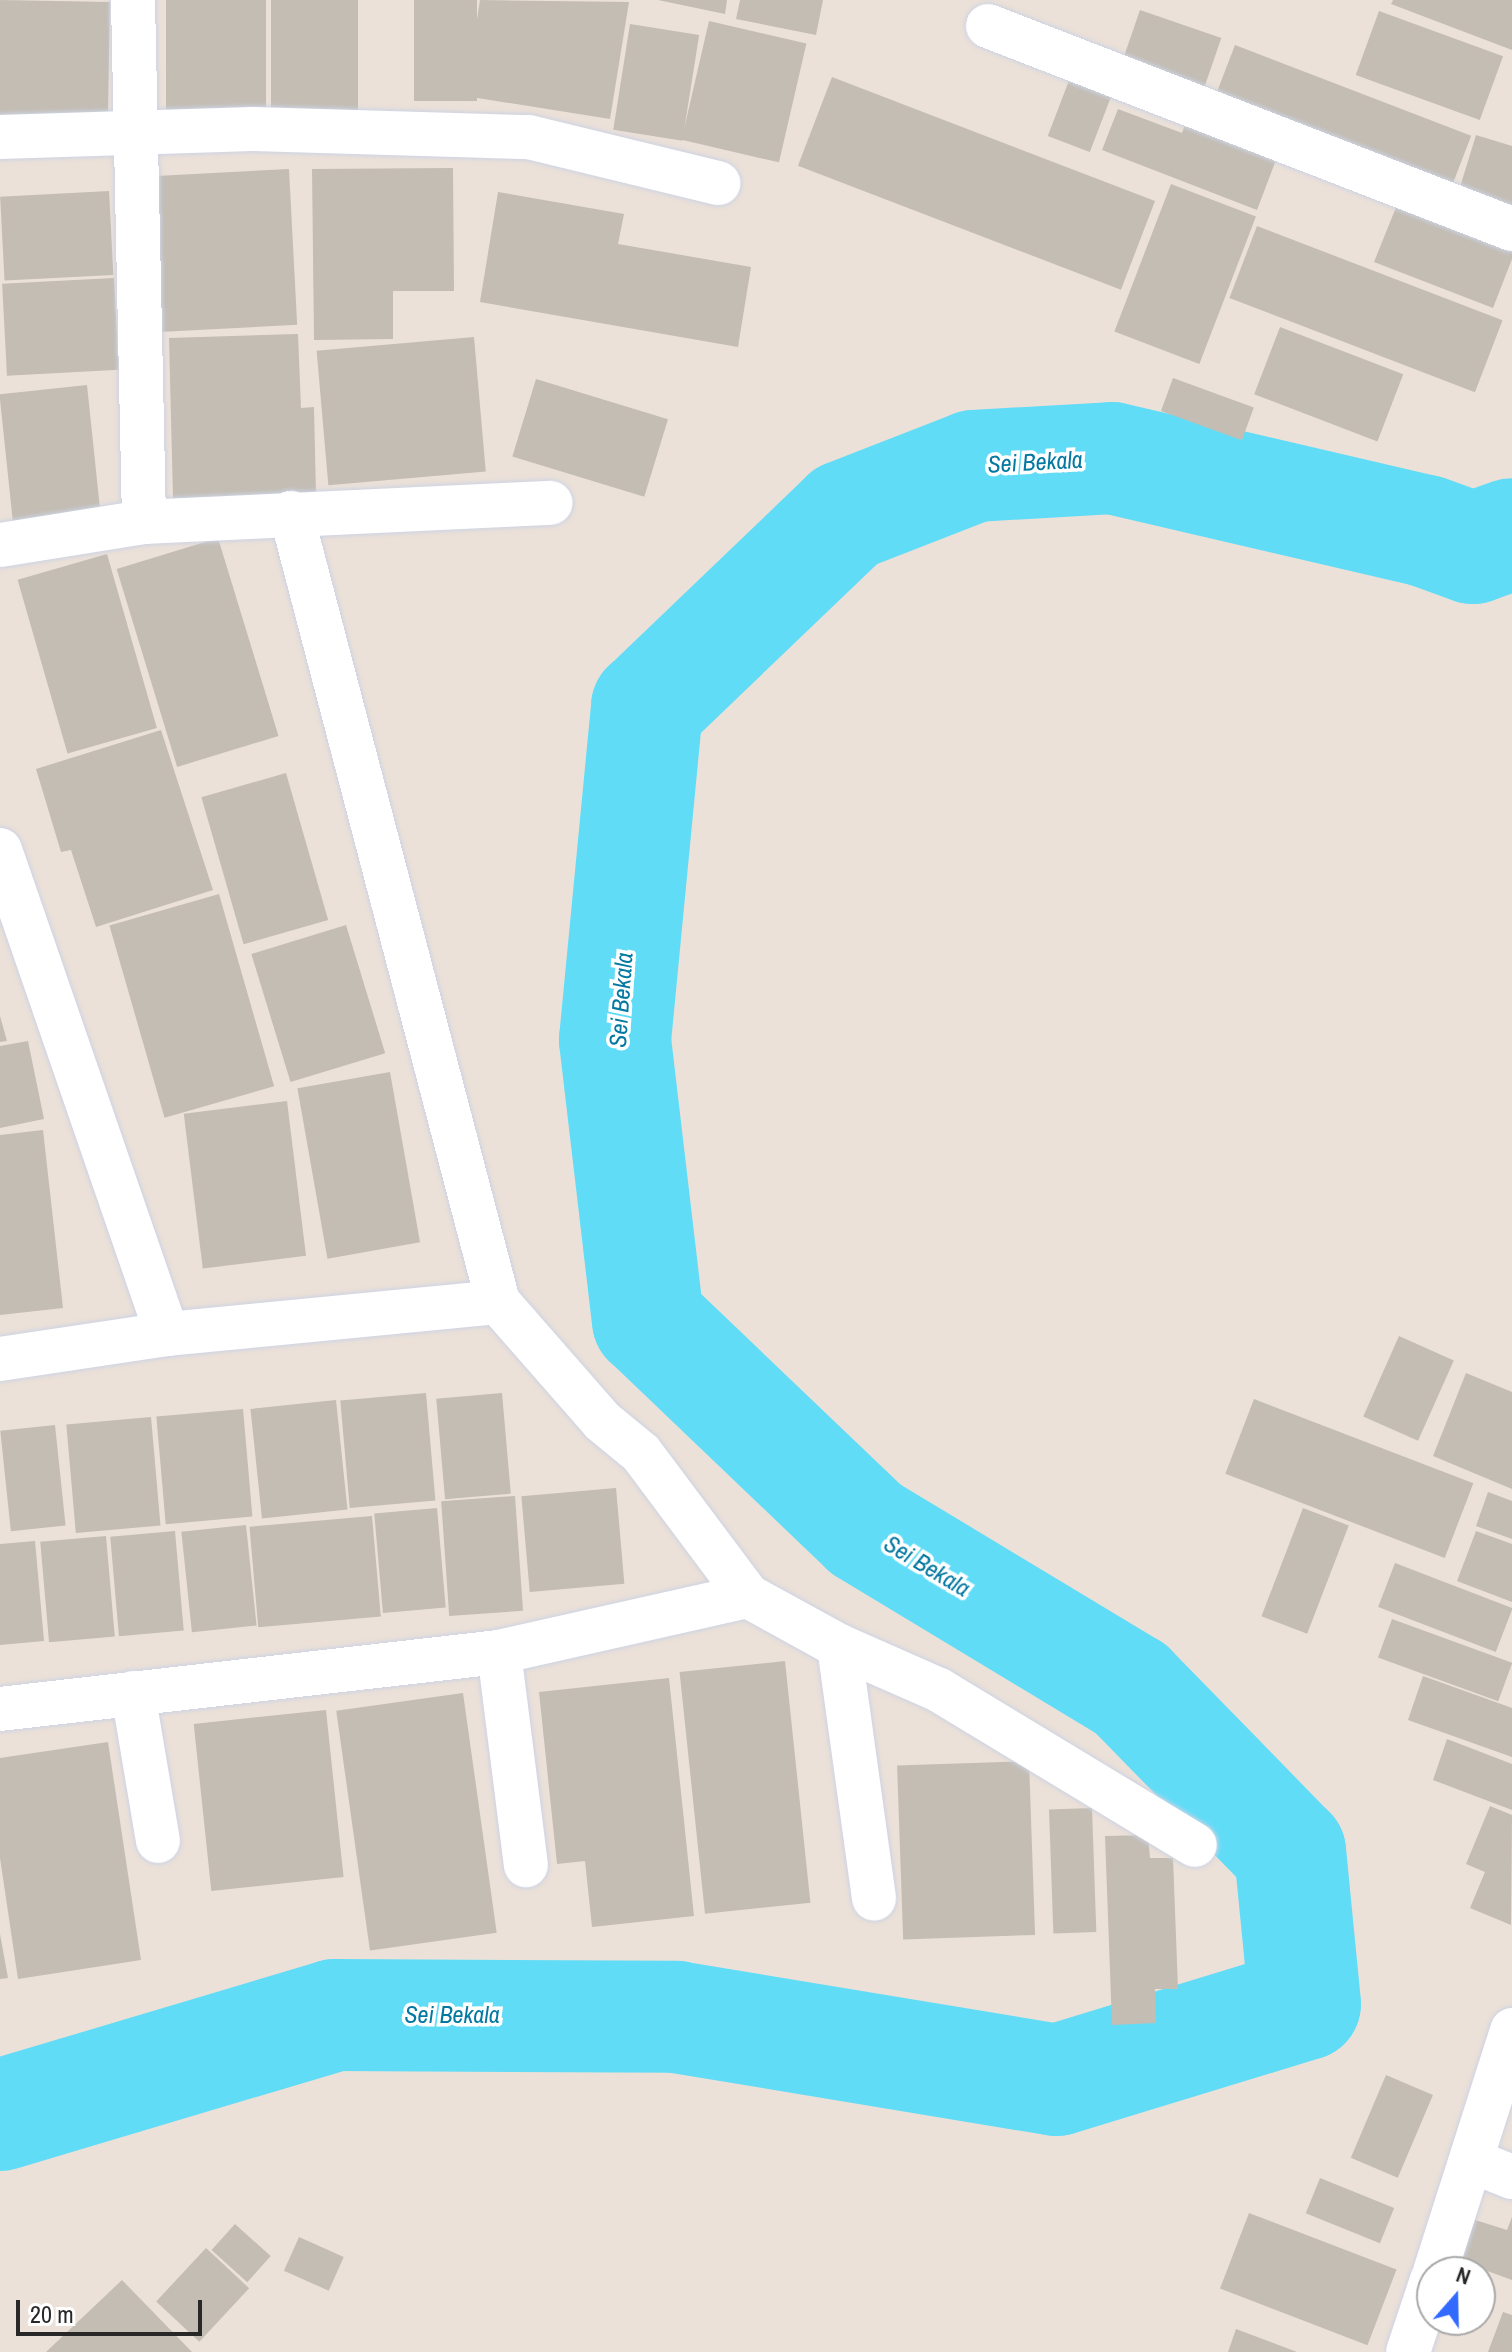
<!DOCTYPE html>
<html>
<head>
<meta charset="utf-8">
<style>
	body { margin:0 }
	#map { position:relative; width:1512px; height:2352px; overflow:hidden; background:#ece1d8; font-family:"Archivo Narrow",sans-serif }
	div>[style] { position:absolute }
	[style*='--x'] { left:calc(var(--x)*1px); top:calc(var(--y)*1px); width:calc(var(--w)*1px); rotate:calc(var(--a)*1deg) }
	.river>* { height:112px; margin:-56px; padding:0 56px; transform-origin:56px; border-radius:56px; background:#61dcf7 }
	.building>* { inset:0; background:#c3bdb4; transform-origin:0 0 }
	.roads { filter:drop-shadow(0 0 2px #cdd3e3) drop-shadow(0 0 2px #cdd3e3) }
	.minor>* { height:44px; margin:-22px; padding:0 22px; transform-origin:22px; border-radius:22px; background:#fff }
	span { translate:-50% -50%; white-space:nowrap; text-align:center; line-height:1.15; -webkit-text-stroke:7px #fff; paint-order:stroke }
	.water-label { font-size:24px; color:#0378a1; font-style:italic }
	.north { position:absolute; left:1416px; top:2256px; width:80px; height:80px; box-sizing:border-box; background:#fff; border:2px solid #a9a9a9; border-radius:50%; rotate:20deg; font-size:22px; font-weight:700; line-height:32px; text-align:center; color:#282828 }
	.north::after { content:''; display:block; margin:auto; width:28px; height:36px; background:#3269ff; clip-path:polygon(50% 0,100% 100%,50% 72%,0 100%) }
	.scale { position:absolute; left:16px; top:2300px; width:186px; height:36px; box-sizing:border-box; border:4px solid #282828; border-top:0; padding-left:10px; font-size:24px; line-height:28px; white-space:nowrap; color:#282828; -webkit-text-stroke:6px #fff; paint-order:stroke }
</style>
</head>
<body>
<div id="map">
	<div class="river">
		<div style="--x:0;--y:2115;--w:350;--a:-16.6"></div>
		<div style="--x:335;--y:2015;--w:341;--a:0.3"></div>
		<div style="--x:676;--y:2017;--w:386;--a:9.4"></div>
		<div style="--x:1057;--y:2080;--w:259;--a:-17"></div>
		<div style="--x:1305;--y:2004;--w:153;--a:-95.6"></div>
		<div style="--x:1290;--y:1852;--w:228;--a:-134.3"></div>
		<div style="--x:1131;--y:1689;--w:310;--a:-148.9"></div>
		<div style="--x:866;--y:1529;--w:301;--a:-136.3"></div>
		<div style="--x:648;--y:1321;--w:283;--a:-96.7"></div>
		<div style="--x:615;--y:1040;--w:335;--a:-84.5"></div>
		<div style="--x:647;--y:707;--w:276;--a:-43.8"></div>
		<div style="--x:846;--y:516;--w:137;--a:-21.3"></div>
		<div style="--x:974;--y:466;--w:138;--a:-3.3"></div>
		<div style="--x:1112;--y:458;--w:322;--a:13.1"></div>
		<div style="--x:1426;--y:531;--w:50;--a:19.9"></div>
		<div style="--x:1473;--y:548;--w:41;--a:-19.7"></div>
	</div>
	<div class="building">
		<div style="left:0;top:0;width:110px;height:124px;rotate:1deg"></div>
		<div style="left:166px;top:0;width:100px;height:119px"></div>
		<div style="left:271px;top:0;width:87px;height:114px"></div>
		<div style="left:414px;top:0;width:63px;height:101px"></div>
		<div style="clip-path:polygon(480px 0,629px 2px,610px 119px,465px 96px)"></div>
		<div style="clip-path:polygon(658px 0,727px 0,725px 14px)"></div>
		<div style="clip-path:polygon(740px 0,823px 0,816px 35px,736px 19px)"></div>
		<div style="clip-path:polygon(1393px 0,1512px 0,1512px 50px,1391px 4px)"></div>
		<div style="left:1140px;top:10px;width:86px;height:67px;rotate:19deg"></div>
		<div style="left:1379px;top:11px;width:132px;height:68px;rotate:20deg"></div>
		<div style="left:709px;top:21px;width:100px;height:122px;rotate:13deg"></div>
		<div style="left:630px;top:24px;width:70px;height:107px;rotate:9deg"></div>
		<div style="left:1235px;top:45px;width:253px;height:67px;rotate:21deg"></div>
		<div style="left:832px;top:77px;width:346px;height:95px;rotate:21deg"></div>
		<div style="left:1070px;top:78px;width:45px;height:62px;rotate:21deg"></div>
		<div style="clip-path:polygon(1118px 109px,1182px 133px,1188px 117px,1279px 152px,1257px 210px,1102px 150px)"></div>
		<div style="clip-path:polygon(1476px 135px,1512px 146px,1512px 219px,1456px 200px)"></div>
		<div style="clip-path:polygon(453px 168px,454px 291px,393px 291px,393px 339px,314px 340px,312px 169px)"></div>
		<div style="left:289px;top:169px;width:156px;height:138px;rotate:87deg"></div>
		<div style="left:1171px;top:184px;width:91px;height:158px;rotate:21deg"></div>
		<div style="clip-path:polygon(1403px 190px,1512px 231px,1512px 259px,1493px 308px,1374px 262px)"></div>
		<div style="left:109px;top:191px;width:84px;height:109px;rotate:87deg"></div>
		<div style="clip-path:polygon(498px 192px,624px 214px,618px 244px,751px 267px,738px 347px,480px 302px)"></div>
		<div style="left:1257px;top:226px;width:263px;height:77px;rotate:21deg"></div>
		<div style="left:114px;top:278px;width:92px;height:112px;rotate:87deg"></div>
		<div style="left:1280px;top:327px;width:132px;height:72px;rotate:21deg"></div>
		<div style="clip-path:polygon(298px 334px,301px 408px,314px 407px,316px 495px,173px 498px,169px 338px)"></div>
		<div style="left:474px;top:337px;width:135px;height:158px;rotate:85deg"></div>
		<div style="left:1173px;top:378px;width:86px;height:35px;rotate:20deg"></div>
		<div style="left:536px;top:379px;width:138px;height:81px;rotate:17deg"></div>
		<div style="left:87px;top:385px;width:128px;height:88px;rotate:84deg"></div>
		<div style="left:218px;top:538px;width:207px;height:106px;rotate:73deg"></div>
		<div style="left:107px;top:554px;width:181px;height:93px;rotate:74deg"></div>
		<div style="clip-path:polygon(161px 730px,213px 890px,96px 927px,71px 850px,61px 852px,36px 769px)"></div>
		<div style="left:286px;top:773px;width:153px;height:88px;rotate:74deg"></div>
		<div style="left:219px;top:894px;width:200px;height:114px;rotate:74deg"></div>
		<div style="left:346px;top:925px;width:134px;height:99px;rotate:73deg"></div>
		<div style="clip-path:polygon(0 1016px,7px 1041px,0 1042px)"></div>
		<div style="clip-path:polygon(28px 1041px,44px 1119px,0 1128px,0 1046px)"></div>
		<div style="left:390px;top:1072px;width:173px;height:94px;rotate:80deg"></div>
		<div style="left:287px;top:1101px;width:156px;height:104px;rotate:83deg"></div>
		<div style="clip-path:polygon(43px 1130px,63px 1308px,0 1315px,0 1135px)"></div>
		<div style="left:1399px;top:1336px;width:60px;height:88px;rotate:24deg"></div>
		<div style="clip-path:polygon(1466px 1373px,1512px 1392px,1512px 1489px,1433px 1456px)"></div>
		<div style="left:426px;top:1393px;width:108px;height:86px;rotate:85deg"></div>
		<div style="left:502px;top:1393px;width:101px;height:66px;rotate:85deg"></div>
		<div style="left:1254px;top:1399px;width:235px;height:80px;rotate:21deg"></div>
		<div style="left:336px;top:1400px;width:110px;height:86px;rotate:84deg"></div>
		<div style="left:243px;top:1409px;width:108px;height:87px;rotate:85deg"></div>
		<div style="left:151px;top:1417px;width:109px;height:85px;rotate:85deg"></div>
		<div style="left:55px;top:1425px;width:101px;height:55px;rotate:84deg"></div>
		<div style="left:616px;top:1488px;width:96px;height:95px;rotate:85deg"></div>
		<div style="clip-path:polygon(1488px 1492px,1512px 1501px,1512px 1539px,1476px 1526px)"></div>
		<div style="left:515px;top:1496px;width:115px;height:74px;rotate:86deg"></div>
		<div style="left:437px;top:1508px;width:100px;height:63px;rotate:85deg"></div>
		<div style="left:1303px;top:1508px;width:49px;height:116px;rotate:21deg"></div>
		<div style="left:372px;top:1516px;width:101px;height:123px;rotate:85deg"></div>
		<div style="left:246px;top:1525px;width:101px;height:65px;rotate:84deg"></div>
		<div style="left:175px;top:1531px;width:100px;height:65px;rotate:85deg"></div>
		<div style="clip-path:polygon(1476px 1531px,1512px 1544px,1512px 1602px,1457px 1581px)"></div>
		<div style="left:106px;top:1536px;width:101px;height:66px;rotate:85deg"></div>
		<div style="clip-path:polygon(35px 1541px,44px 1641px,0 1645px,0 1544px)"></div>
		<div style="left:1395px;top:1563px;width:126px;height:47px;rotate:21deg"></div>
		<div style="left:1392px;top:1619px;width:128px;height:41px;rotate:20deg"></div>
		<div style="left:785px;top:1661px;width:243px;height:106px;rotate:84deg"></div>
		<div style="clip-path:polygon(1423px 1676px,1512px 1708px,1512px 1757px,1408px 1720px)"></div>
		<div style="clip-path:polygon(669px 1678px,694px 1916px,592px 1927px,585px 1861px,557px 1864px,539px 1692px)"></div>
		<div style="left:463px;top:1693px;width:242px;height:128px;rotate:82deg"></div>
		<div style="left:326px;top:1710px;width:168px;height:133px;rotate:84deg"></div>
		<div style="clip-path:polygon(1447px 1739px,1512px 1764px,1512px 1810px,1433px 1780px)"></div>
		<div style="clip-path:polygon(108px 1742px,141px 1960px,18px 1979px,0 1858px,0 1758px)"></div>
		<div style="left:1029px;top:1761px;width:174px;height:132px;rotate:88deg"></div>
		<div style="clip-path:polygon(1490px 1806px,1512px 1815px,1511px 1925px,1470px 1908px,1485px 1872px,1466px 1864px)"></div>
		<div style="left:1092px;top:1808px;width:124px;height:43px;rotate:88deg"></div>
		<div style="clip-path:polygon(1148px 1835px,1150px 1858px,1173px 1858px,1178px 1989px,1155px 1989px,1156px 2023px,1112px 2025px,1105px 1836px)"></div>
		<div style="clip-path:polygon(0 1934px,8px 1978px,0 1979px)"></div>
		<div style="left:1386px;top:2075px;width:51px;height:90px;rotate:23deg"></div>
		<div style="left:1320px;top:2178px;width:80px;height:38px;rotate:22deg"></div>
		<div style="left:1249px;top:2213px;width:158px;height:81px;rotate:21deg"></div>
		<div style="clip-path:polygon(1512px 2217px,1512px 2280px,1457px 2260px,1472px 2219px,1507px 2230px)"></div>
		<div style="left:235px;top:2224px;width:48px;height:35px;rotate:42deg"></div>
		<div style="left:299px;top:2237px;width:49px;height:37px;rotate:24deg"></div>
		<div style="left:206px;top:2248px;width:59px;height:73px;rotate:43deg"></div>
		<div style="clip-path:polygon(122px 2280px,192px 2352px,46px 2352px)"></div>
		<div style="clip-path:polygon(1503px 2312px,1512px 2315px,1512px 2352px,1488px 2352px)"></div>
		<div style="clip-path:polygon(1236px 2329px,1297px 2352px,1228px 2352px)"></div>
	</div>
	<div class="roads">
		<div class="minor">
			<div style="--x:133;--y:0;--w:522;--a:88.79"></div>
			<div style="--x:988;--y:26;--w:562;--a:21.18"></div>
			<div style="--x:0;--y:137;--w:253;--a:-1.8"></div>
			<div style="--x:253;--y:129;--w:276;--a:1.7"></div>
			<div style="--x:529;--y:137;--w:195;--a:13.7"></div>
			<div style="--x:291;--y:513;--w:816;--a:75.3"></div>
			<div style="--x:0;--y:545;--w:146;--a:-9.1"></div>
			<div style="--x:144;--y:522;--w:407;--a:-2.7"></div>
			<div style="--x:0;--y:850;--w:512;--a:70.96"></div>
			<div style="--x:0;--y:1359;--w:169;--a:-8.5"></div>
			<div style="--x:167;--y:1334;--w:333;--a:-5.5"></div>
			<div style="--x:498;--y:1302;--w:158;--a:48.8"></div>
			<div style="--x:602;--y:1421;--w:50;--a:39.4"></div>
			<div style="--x:641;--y:1453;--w:179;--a:53.2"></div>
			<div style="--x:748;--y:1596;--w:104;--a:28.8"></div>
			<div style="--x:839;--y:1646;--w:109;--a:23.7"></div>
			<div style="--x:939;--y:1690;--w:299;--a:31.2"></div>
			<div style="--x:839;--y:1646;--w:255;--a:82.1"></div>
			<div style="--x:499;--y:1652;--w:215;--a:82.8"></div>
			<div style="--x:133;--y:1693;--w:150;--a:80.4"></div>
			<div style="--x:0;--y:1709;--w:502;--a:-6.52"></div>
			<div style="--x:499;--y:1652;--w:255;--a:-12.7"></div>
			<div style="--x:1472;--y:2161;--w:43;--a:21.8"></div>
			<div style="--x:1435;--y:2272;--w:254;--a:-72.3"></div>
			<div style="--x:1408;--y:2352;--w:76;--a:-71.6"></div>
		</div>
	</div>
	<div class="water-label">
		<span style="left:1035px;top:462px;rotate:-3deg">Sei Bekala</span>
		<span style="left:621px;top:1000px;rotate:-86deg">Sei Bekala</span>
		<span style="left:927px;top:1566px;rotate:31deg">Sei Bekala</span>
		<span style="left:452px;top:2015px">Sei Bekala</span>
	</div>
	<div class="north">N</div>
	<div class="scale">20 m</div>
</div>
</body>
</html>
